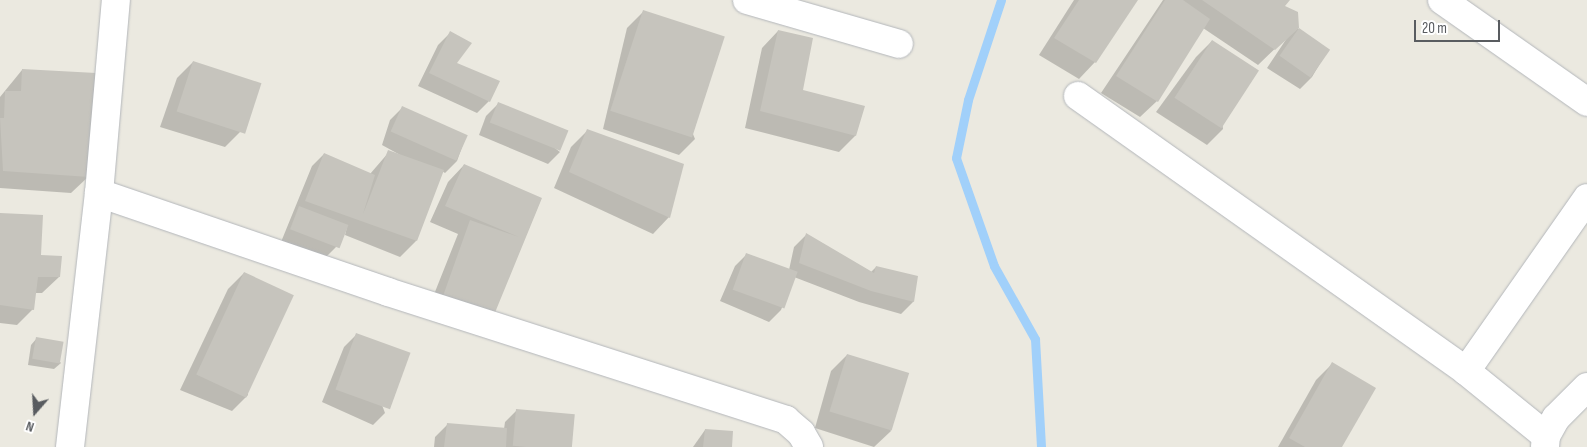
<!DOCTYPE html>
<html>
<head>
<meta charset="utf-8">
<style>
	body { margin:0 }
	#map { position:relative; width:1587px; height:447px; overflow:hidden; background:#ebe9e0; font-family:"Sofia Sans Condensed",sans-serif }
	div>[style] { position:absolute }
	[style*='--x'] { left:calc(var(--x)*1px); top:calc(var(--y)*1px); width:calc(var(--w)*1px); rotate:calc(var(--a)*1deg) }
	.shadow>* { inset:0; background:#0003 }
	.stream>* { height:9px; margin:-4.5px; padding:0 4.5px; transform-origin:4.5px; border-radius:4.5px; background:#a1d0fa }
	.building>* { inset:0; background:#c6c4bd; transform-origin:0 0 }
	.roads { filter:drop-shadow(0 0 1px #b3b6ba) drop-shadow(0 0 1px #b3b6ba) }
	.minor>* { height:28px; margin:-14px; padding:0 14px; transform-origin:14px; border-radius:14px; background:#fff }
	span { translate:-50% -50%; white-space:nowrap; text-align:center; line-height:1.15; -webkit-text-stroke:4.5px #fff; paint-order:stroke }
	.north { position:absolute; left:10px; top:387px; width:50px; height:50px; -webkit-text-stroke:4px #fff; paint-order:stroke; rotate:199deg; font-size:14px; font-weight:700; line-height:20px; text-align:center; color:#595c60 }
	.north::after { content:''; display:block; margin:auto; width:18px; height:22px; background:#595c60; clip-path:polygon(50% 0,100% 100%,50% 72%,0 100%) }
	.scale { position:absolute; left:1414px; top:20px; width:86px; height:22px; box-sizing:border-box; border:2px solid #595c60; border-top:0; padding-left:6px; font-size:15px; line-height:18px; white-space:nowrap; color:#595c60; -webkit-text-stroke:4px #fff; paint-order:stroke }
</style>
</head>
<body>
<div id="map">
	<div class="shadow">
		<div style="clip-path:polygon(1074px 0,1136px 0,1095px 62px,1079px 79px,1039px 55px)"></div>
		<div style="clip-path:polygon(1163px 0,1288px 0,1283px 6px,1297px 28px,1328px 50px,1312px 77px,1300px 89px,1267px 68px,1289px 35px,1258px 65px,1203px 28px,1157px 101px,1140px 117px,1101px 93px)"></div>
		<div style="clip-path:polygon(643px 12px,695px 139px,679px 155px,603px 129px,627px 28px)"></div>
		<div style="clip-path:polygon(778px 31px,801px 91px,864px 107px,855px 136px,839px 152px,745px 128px,762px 48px)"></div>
		<div style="clip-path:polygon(450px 33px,455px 63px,489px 101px,477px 113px,418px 86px,438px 45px)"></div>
		<div style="clip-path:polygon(1212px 41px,1223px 129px,1207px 145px,1156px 112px,1196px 57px)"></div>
		<div style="clip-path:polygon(193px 62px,242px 130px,225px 147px,160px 127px,177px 78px)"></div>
		<div style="clip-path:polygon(22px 70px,88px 177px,71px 193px,0 188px,0 97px)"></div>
		<div style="clip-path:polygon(498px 104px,560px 152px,548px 164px,479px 135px,486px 116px)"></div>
		<div style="clip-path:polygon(402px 108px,466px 136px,457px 161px,445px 173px,442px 171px,416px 241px,400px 257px,345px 235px,347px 227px,336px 247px,324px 259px,281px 242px,312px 166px,324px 154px,370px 174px,389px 152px,402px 156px,382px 145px,390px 120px)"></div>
		<div style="clip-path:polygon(587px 131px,669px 217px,653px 234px,554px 188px,571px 147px)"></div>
		<div style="clip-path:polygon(464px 165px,541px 199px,493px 315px,427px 312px,458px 234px,430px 222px,448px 182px)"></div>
		<div style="clip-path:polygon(0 214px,59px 277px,42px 293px,35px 293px,33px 309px,17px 325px,0 323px)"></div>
		<div style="clip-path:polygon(806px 235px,871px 272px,876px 267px,917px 277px,913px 302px,901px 314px,859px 302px,794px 277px,781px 310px,769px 322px,720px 301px,735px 266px,747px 254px,789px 270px,794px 247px)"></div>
		<div style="clip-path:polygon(244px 273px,248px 395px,232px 411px,180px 390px,228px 289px)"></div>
		<div style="clip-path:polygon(356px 335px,385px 413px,373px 425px,322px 402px,344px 347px)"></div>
		<div style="clip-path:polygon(37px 338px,61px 363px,54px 369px,28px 365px,31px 345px)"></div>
		<div style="clip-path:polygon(847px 355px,891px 431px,874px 447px,815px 428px,831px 371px)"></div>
		<div style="clip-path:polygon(1332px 364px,1341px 447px,1278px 447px,1316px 380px)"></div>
		<div style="clip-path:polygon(517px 410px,574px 415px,571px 447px,434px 447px,435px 437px,447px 425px,504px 429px,505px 422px)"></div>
		<div style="clip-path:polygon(705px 430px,731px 447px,693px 447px)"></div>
	</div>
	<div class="stream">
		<div style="--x:1001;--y:0;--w:105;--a:108.3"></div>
		<div style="--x:968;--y:100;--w:59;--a:101.7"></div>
		<div style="--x:956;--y:158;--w:114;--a:70.6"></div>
		<div style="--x:994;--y:266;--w:84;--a:60.7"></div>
		<div style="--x:1035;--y:339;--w:108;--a:86.8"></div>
	</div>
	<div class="building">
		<div style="clip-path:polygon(1079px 0,1138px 0,1096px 63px,1054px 38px)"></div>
		<div style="clip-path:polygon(1165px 0,1183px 0,1210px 19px,1158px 102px,1116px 76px)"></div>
		<div style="clip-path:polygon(1202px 0,1290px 0,1285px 6px,1298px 12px,1299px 28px,1275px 50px)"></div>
		<div style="left:643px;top:10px;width:86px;height:106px;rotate:18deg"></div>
		<div style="left:1299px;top:28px;width:38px;height:34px;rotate:35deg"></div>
		<div style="clip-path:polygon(778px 30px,813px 38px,803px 90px,865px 106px,856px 136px,760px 111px)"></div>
		<div style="clip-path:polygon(450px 31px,472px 43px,457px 63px,500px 81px,490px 102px,429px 73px)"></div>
		<div style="left:1212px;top:40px;width:56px;height:69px;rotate:33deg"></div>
		<div style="left:193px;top:61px;width:72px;height:53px;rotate:18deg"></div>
		<div style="clip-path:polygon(22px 69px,96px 73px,89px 177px,3px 171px,0 118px,4px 118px,5px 91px,21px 91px)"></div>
		<div style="left:498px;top:102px;width:76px;height:22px;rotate:22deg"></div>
		<div style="left:402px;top:106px;width:72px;height:28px;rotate:24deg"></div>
		<div style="clip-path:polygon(587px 129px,684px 164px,670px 218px,569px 172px)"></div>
		<div style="clip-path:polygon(388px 150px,444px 170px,417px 241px,305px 201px,324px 153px,375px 175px,363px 214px)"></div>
		<div style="clip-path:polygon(464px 164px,542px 198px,494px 315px,443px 296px,470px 220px,519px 237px,445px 206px)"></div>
		<div style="left:299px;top:206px;width:53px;height:25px;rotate:21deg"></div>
		<div style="clip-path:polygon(0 213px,43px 215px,41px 255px,62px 256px,60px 277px,38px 277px,34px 310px,0 305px)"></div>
		<div style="clip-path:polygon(806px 233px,874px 273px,876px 266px,918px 276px,914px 302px,871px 291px,799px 263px)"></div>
		<div style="left:746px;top:253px;width:55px;height:39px;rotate:20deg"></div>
		<div style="left:244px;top:272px;width:55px;height:113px;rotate:25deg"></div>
		<div style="left:356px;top:333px;width:58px;height:60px;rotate:20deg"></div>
		<div style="left:36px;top:337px;width:28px;height:22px;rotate:10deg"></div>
		<div style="left:847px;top:354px;width:65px;height:60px;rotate:17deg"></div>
		<div style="clip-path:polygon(1332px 362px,1376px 388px,1342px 447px,1305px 447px,1289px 438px)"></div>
		<div style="left:516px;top:409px;width:59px;height:37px;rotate:5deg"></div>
		<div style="clip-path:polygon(447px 423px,507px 428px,506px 447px,444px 447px)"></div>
		<div style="clip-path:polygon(705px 429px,733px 431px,732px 447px,703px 447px)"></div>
	</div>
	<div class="roads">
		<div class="minor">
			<div style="--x:747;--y:0;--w:158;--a:16.1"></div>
			<div style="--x:1442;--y:0;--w:177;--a:35.1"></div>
			<div style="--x:1078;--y:96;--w:476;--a:35.3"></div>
			<div style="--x:1466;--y:371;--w:103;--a:39.1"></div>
			<div style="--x:99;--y:193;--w:305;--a:18.9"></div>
			<div style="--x:388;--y:292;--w:418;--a:17.8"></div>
			<div style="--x:786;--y:420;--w:20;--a:41"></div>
			<div style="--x:801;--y:433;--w:16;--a:60"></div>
			<div style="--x:1466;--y:371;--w:211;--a:-55"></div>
			<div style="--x:70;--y:447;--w:256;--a:-83.5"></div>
			<div style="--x:99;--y:193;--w:194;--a:-85"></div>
			<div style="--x:1545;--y:447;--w:11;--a:-85"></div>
			<div style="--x:1546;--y:436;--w:21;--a:-61"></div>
			<div style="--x:1556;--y:418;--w:44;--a:-45"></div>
		</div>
	</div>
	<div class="north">N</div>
	<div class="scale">20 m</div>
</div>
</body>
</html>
